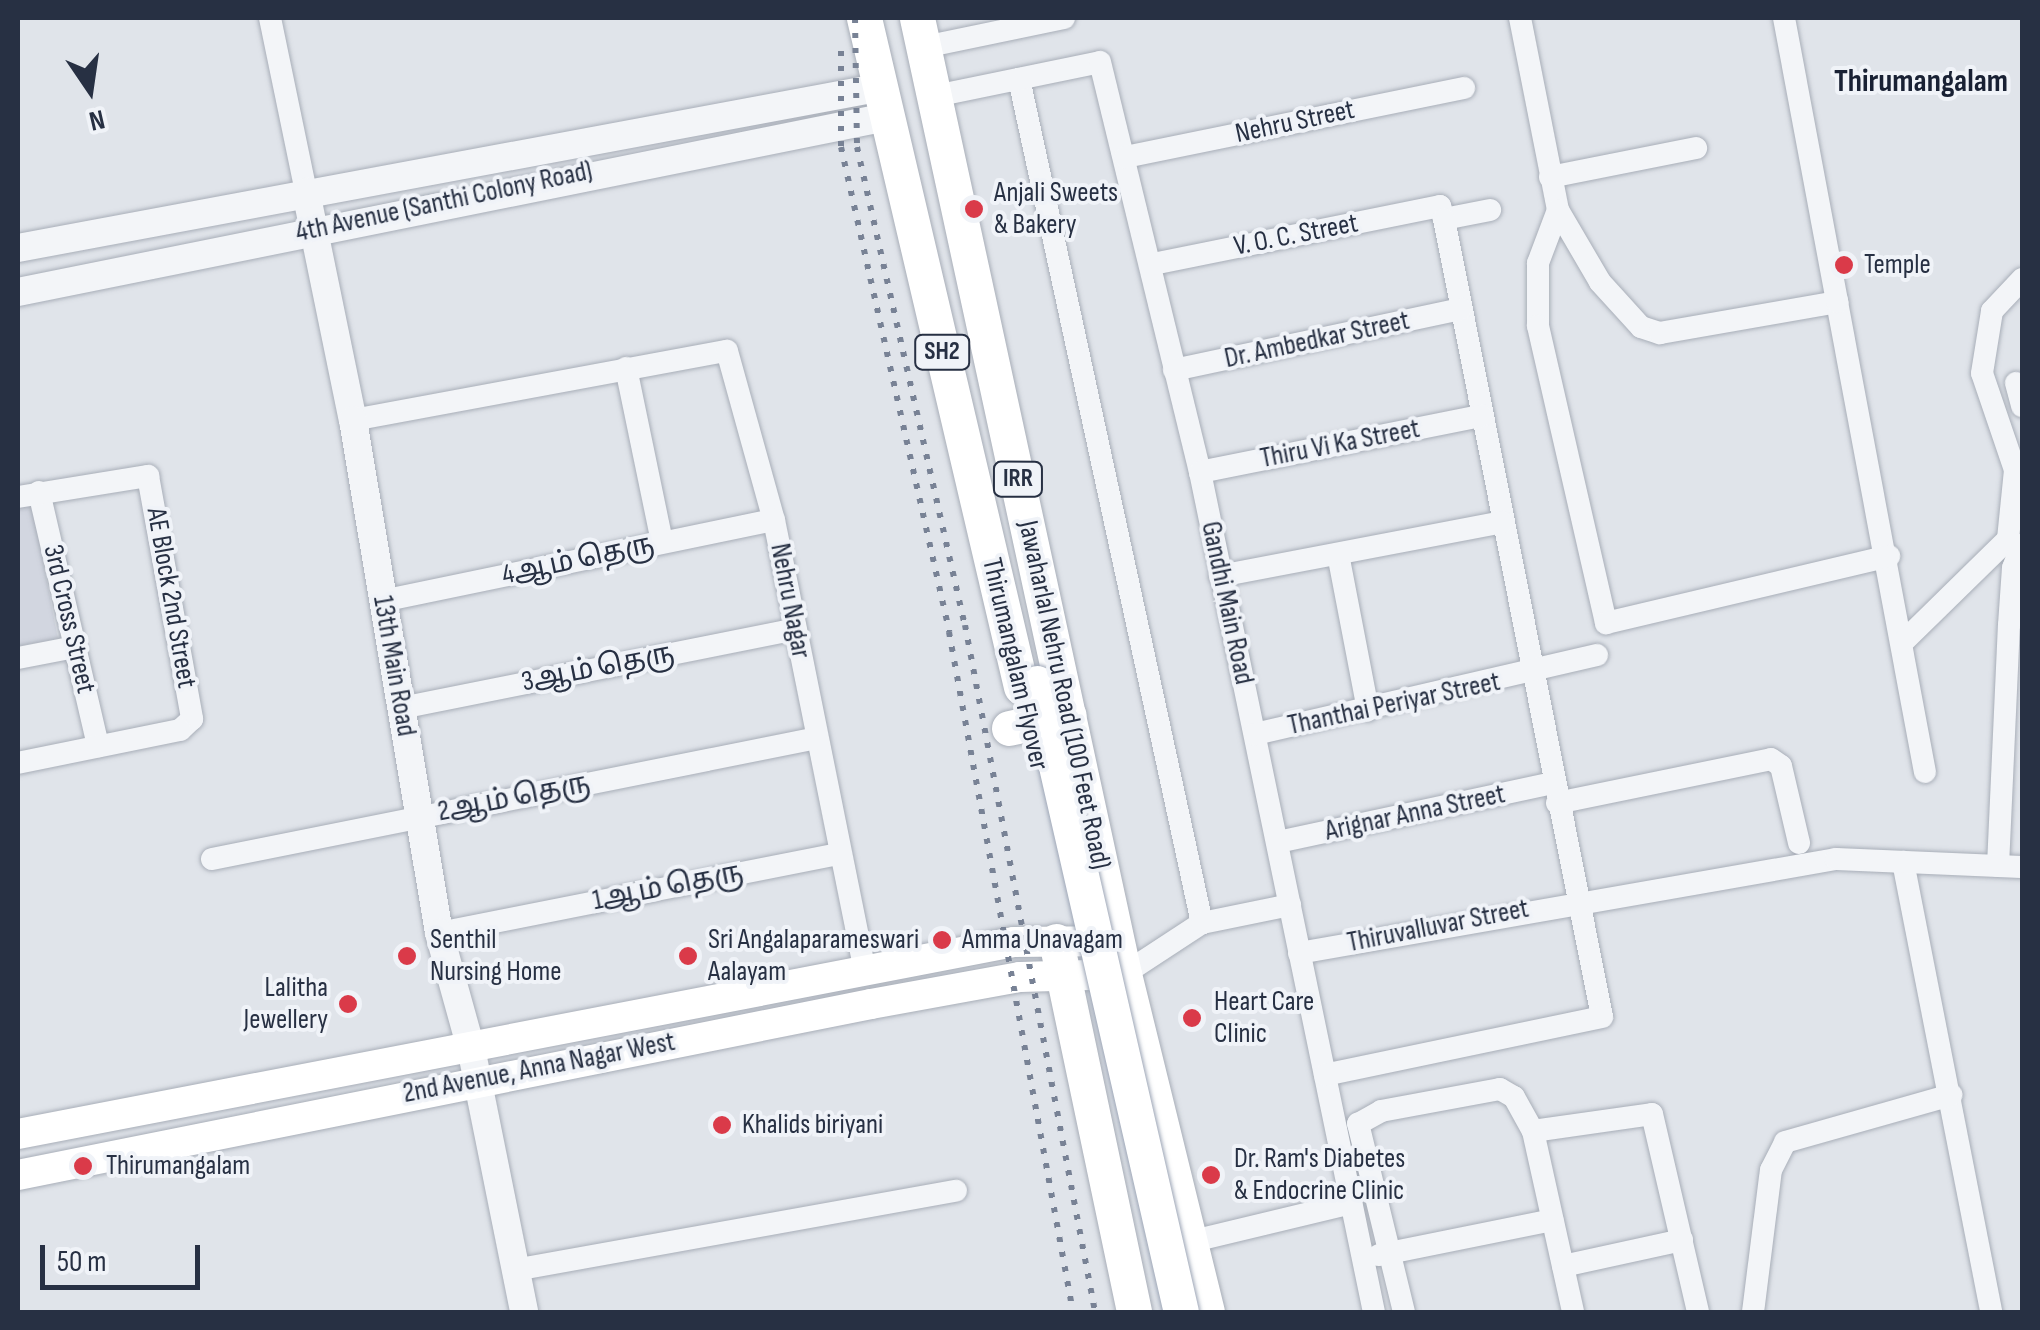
<!DOCTYPE html>
<html>
<head>
<meta charset="utf-8">
<style>
	body { margin:0 }
	#map { position:relative; width:2040px; height:1330px; overflow:hidden; background:#e0e4ea; font-family:"Sofia Sans Condensed","Noto Sans Tamil",sans-serif }
	div>[style] { position:absolute }
	[style*='--x'] { left:calc(var(--x)*1px); top:calc(var(--y)*1px); width:calc(var(--w)*1px); rotate:calc(var(--a)*1deg) }
	.built>* { inset:0; background:#d2d6e0 }
	.roads { filter:drop-shadow(0 0 2px #a8aeb8) drop-shadow(0 0 2px #a8aeb8) }
	.minor>* { height:22px; margin:-11px; padding:0 11px; transform-origin:11px; border-radius:11px; background:#f3f5f8 }
	.tertiary>* { height:28px; margin:-14px; padding:0 14px; transform-origin:14px; border-radius:14px; background:#f3f5f8 }
	.secondary>* { height:30px; margin:-15px; padding:0 15px; transform-origin:15px; border-radius:15px; background:#fff }
	.primary>* { height:35px; margin:-17.5px; padding:0 17.5px; transform-origin:17.5px; border-radius:17.5px; background:#fff }
	.rail>* { height:6px; margin-top:-3px; transform-origin:0; background:repeating-linear-gradient(90deg,#788295 0 5px,transparent 0 15px) }
	.bridges { filter:drop-shadow(0 0 2px #9ea7b7) drop-shadow(0 0 2px #9ea7b7) }
	.primary-bridge>* { height:35px; margin:-17.5px; padding:0 17.5px; transform-origin:17.5px; border-radius:17.5px; background:#fff }
	.dots>* { width:28px; height:28px; translate:-50% -50%; box-sizing:border-box; border:5px solid #f0f3f8; border-radius:50% }
	span { translate:-50% -50%; white-space:nowrap; text-align:center; line-height:1.15; -webkit-text-stroke:8px #f0f3f8; paint-order:stroke }
	.shield-label span { padding:2px 8px; background:#f0f3f8; border:2px solid; border-radius:8px; -webkit-text-stroke-width:0 }
	.shield-label { font-size:25px; color:#273043; font-weight:700 }
	.street-label { font-size:28px; color:#273043 }
	.poi-label { font-size:28px; color:#273043 }
	.left { translate:0 -50%; text-align:left }
	.right { translate:-100% -50%; text-align:right }
	.quarter-label { font-size:32px; color:#192134; font-weight:700 }
	.frame { position:absolute; inset:0; border:20px solid #273043; pointer-events:none }
	.north { position:absolute; left:40px; top:40px; width:100px; height:100px; -webkit-text-stroke:8px #f0f3f8; paint-order:stroke; rotate:167deg; font-size:28px; font-weight:700; line-height:40px; text-align:center; color:#273043 }
	.north::after { content:''; display:block; margin:auto; width:35px; height:45px; background:#273043; clip-path:polygon(50% 0,100% 100%,50% 72%,0 100%) }
	.scale { position:absolute; left:40px; top:1245px; width:160px; height:45px; box-sizing:border-box; border:5px solid #273043; border-top:0; padding-left:12px; font-size:30px; line-height:35px; white-space:nowrap; color:#273043; -webkit-text-stroke:8px #f0f3f8; paint-order:stroke }
</style>
</head>
<body>
<div id="map">
	<div class="built">
		<div style="clip-path:polygon(32px 505px,58px 639px,18px 646px,18px 508px)"></div>
	</div>
	<div class="roads">
		<div class="minor">
			<div style="--x:270;--y:18;--w:178;--a:78.3"></div>
			<div style="--x:1520;--y:18;--w:196;--a:78.8"></div>
			<div style="--x:1558;--y:210;--w:83;--a:59.7"></div>
			<div style="--x:1600;--y:282;--w:61;--a:47.7"></div>
			<div style="--x:1641;--y:327;--w:20;--a:18"></div>
			<div style="--x:1660;--y:333;--w:180;--a:-9.9"></div>
			<div style="--x:1837;--y:302;--w:478;--a:79.4"></div>
			<div style="--x:1784;--y:18;--w:289;--a:79.4"></div>
			<div style="--x:924;--y:47;--w:143;--a:-11.7"></div>
			<div style="--x:1019;--y:79;--w:864;--a:77.77"></div>
			<div style="--x:935;--y:96;--w:168;--a:-11.6"></div>
			<div style="--x:1100;--y:62;--w:422;--a:76.3"></div>
			<div style="--x:1200;--y:472;--w:858;--a:78.3"></div>
			<div style="--x:1125;--y:157;--w:346;--a:-11.5"></div>
			<div style="--x:1550;--y:177;--w:149;--a:-11.2"></div>
			<div style="--x:1558;--y:210;--w:57;--a:110.7"></div>
			<div style="--x:1538;--y:263;--w:63;--a:90"></div>
			<div style="--x:1538;--y:326;--w:305;--a:77.1"></div>
			<div style="--x:1606;--y:623;--w:291;--a:-13.3"></div>
			<div style="--x:1444;--y:219;--w:47;--a:-11.1"></div>
			<div style="--x:1153;--y:264;--w:293;--a:-11.4"></div>
			<div style="--x:1440;--y:206;--w:14;--a:73"></div>
			<div style="--x:1444;--y:219;--w:813;--a:78.8"></div>
			<div style="--x:1602;--y:1017;--w:283;--a:168.2"></div>
			<div style="--x:626;--y:368;--w:178;--a:78.3"></div>
			<div style="--x:1174;--y:370;--w:293;--a:-12"></div>
			<div style="--x:2016;--y:383;--w:24;--a:75"></div>
			<div style="--x:353;--y:420;--w:380;--a:-10.5"></div>
			<div style="--x:727;--y:351;--w:175;--a:74.5"></div>
			<div style="--x:774;--y:520;--w:460;--a:78.6"></div>
			<div style="--x:1200;--y:472;--w:287;--a:-11.3"></div>
			<div style="--x:39;--y:492;--w:261;--a:76.9"></div>
			<div style="--x:18;--y:497;--w:132;--a:-9.2"></div>
			<div style="--x:148;--y:476;--w:247;--a:79.7"></div>
			<div style="--x:192;--y:719;--w:16;--a:137"></div>
			<div style="--x:180;--y:730;--w:165;--a:168.5"></div>
			<div style="--x:1338;--y:554;--w:159;--a:79.1"></div>
			<div style="--x:1220;--y:576;--w:287;--a:-10.8"></div>
			<div style="--x:382;--y:601;--w:400;--a:-11.7"></div>
			<div style="--x:1903;--y:642;--w:147;--a:-44.4"></div>
			<div style="--x:2008;--y:539;--w:69;--a:-84.2"></div>
			<div style="--x:2015;--y:470;--w:102;--a:-108.8"></div>
			<div style="--x:1982;--y:373;--w:63;--a:-80.8"></div>
			<div style="--x:1992;--y:311;--w:44;--a:-46.8"></div>
			<div style="--x:18;--y:658;--w:58;--a:-10.9"></div>
			<div style="--x:401;--y:708;--w:402;--a:-11.3"></div>
			<div style="--x:1255;--y:734;--w:351;--a:-13"></div>
			<div style="--x:1557;--y:803;--w:218;--a:-11.6"></div>
			<div style="--x:1771;--y:759;--w:12;--a:35"></div>
			<div style="--x:1781;--y:766;--w:79;--a:76.8"></div>
			<div style="--x:1278;--y:842;--w:281;--a:-12.1"></div>
			<div style="--x:212;--y:859;--w:617;--a:-11.31"></div>
			<div style="--x:1903;--y:862;--w:459;--a:78.9"></div>
			<div style="--x:1998;--y:866;--w:241;--a:-87.4"></div>
			<div style="--x:2009;--y:625;--w:57;--a:-86"></div>
			<div style="--x:2013;--y:568;--w:25;--a:-69"></div>
			<div style="--x:439;--y:933;--w:407;--a:-11.2"></div>
			<div style="--x:1299;--y:953;--w:545;--a:-9.93"></div>
			<div style="--x:1836;--y:859;--w:186;--a:2.5"></div>
			<div style="--x:1124;--y:974;--w:93;--a:-33.2"></div>
			<div style="--x:1202;--y:923;--w:90;--a:-11.6"></div>
			<div style="--x:1533;--y:1131;--w:185;--a:77.5"></div>
			<div style="--x:1189;--y:1242;--w:167;--a:-13.5"></div>
			<div style="--x:1379;--y:1255;--w:177;--a:-11.4"></div>
			<div style="--x:1563;--y:1266;--w:122;--a:-12.3"></div>
			<div style="--x:515;--y:1270;--w:448;--a:-10.2"></div>
			<div style="--x:1404;--y:1312;--w:194;--a:-103.7"></div>
			<div style="--x:1358;--y:1124;--w:26;--a:-29"></div>
			<div style="--x:1381;--y:1111;--w:121;--a:-10.5"></div>
			<div style="--x:1500;--y:1089;--w:16;--a:30"></div>
			<div style="--x:1514;--y:1097;--w:39;--a:61"></div>
			<div style="--x:1533;--y:1131;--w:120;--a:-8.1"></div>
			<div style="--x:1652;--y:1114;--w:203;--a:76.9"></div>
			<div style="--x:1753;--y:1312;--w:143;--a:-82.8"></div>
			<div style="--x:1771;--y:1170;--w:31;--a:-63"></div>
			<div style="--x:1785;--y:1142;--w:173;--a:-15.8"></div>
		</div>
		<div class="tertiary">
			<div style="--x:306;--y:192;--w:233;--a:78.4"></div>
			<div style="--x:353;--y:420;--w:520;--a:80.48"></div>
			<div style="--x:439;--y:933;--w:119;--a:74.5"></div>
			<div style="--x:471;--y:1048;--w:269;--a:78.6"></div>
			<div style="--x:18;--y:248;--w:863;--a:-10.55"></div>
			<div style="--x:18;--y:292;--w:871;--a:-11.39"></div>
		</div>
		<div class="secondary">
			<div style="--x:18;--y:1134;--w:1014;--a:-10.91"></div>
			<div style="--x:1014;--y:942;--w:102;--a:-0.6"></div>
			<div style="--x:18;--y:1175;--w:870;--a:-11.34"></div>
			<div style="--x:871;--y:1004;--w:151;--a:-10.3"></div>
			<div style="--x:1020;--y:977;--w:104;--a:-1.7"></div>
		</div>
		<div class="primary">
			<div style="--x:864;--y:18;--w:687;--a:76.79"></div>
			<div style="--x:917;--y:18;--w:978;--a:77.78"></div>
			<div style="--x:1124;--y:974;--w:348;--a:76.2"></div>
			<div style="--x:1009;--y:728;--w:61;--a:-12.2"></div>
			<div style="--x:1056;--y:941;--w:379;--a:78.1"></div>
		</div>
	</div>
	<div class="rail">
		<div style="--x:855;--y:18;--w:129;--a:89.1"></div>
		<div style="--x:857;--y:147;--w:490;--a:77.3"></div>
		<div style="--x:965;--y:625;--w:699;--a:79.28"></div>
		<div style="--x:841;--y:51;--w:96;--a:90"></div>
		<div style="--x:841;--y:147;--w:497;--a:77.4"></div>
		<div style="--x:949;--y:632;--w:691;--a:79.67"></div>
	</div>
	<div class="bridges">
		<div class="primary-bridge">
			<div style="--x:1037;--y:683;--w:645;--a:77.11"></div>
		</div>
	</div>
	<div class="dots">
		<div style="left:974px;top:209px;background:#da3a49"></div>
		<div style="left:1844px;top:265px;background:#da3a49"></div>
		<div style="left:942px;top:940px;background:#da3a49"></div>
		<div style="left:407px;top:956px;background:#da3a49"></div>
		<div style="left:688px;top:956px;background:#da3a49"></div>
		<div style="left:348px;top:1004px;background:#da3a49"></div>
		<div style="left:1192px;top:1018px;background:#da3a49"></div>
		<div style="left:722px;top:1125px;background:#da3a49"></div>
		<div style="left:83px;top:1166px;background:#da3a49"></div>
		<div style="left:1211px;top:1175px;background:#da3a49"></div>
	</div>
	<div class="shield-label">
		<span style="left:942px;top:352px">SH2</span>
		<span style="left:1018px;top:479px">IRR</span>
	</div>
	<div class="street-label">
		<span style="left:1295px;top:122px;rotate:-12deg">Nehru Street</span>
		<span style="left:444px;top:202px;rotate:-12deg">4th Avenue (Santhi Colony Road)</span>
		<span style="left:1296px;top:235px;rotate:-11deg">V. O. C. Street</span>
		<span style="left:1317px;top:340px;rotate:-12deg">Dr. Ambedkar Street</span>
		<span style="left:1340px;top:444px;rotate:-11deg">Thiru Vi Ka Street</span>
		<span style="left:578px;top:560px;rotate:-12deg">4ஆம் தெரு</span>
		<span style="left:171px;top:598px;rotate:80deg">AE Block 2nd Street</span>
		<span style="left:790px;top:601px;rotate:79deg">Nehru Nagar</span>
		<span style="left:1227px;top:603px;rotate:78deg">Gandhi Main Road</span>
		<span style="left:69px;top:619px;rotate:77deg">3rd Cross Street</span>
		<span style="left:1015px;top:664px;rotate:77deg">Thirumangalam Flyover</span>
		<span style="left:394px;top:666px;rotate:80deg">13th Main Road</span>
		<span style="left:598px;top:668px;rotate:-11deg">3ஆம் தெரு</span>
		<span style="left:1064px;top:695px;rotate:78deg">Jawaharlal Nehru Road (100 Feet Road)</span>
		<span style="left:1394px;top:704px;rotate:-12deg">Thanthai Periyar Street</span>
		<span style="left:514px;top:798px;rotate:-11deg">2ஆம் தெரு</span>
		<span style="left:1415px;top:813px;rotate:-12deg">Arignar Anna Street</span>
		<span style="left:668px;top:887px;rotate:-11deg">1ஆம் தெரு</span>
		<span style="left:1438px;top:926px;rotate:-11deg">Thiruvalluvar Street</span>
		<span style="left:539px;top:1068px;rotate:-11deg">2nd Avenue, Anna Nagar West</span>
	</div>
	<div class="poi-label">
		<span class="left" style="left:994px;top:209px">Anjali Sweets<br>&amp; Bakery</span>
		<span class="left" style="left:1864px;top:265px">Temple</span>
		<span class="left" style="left:430px;top:956px">Senthil<br>Nursing Home</span>
		<span class="left" style="left:708px;top:956px">Sri Angalaparameswari<br>Aalayam</span>
		<span class="left" style="left:962px;top:940px">Amma Unavagam</span>
		<span class="right" style="left:328px;top:1004px">Lalitha<br>Jewellery</span>
		<span class="left" style="left:1214px;top:1018px">Heart Care<br>Clinic</span>
		<span class="left" style="left:742px;top:1125px">Khalids biriyani</span>
		<span class="left" style="left:1234px;top:1175px">Dr. Ram's Diabetes<br>&amp; Endocrine Clinic</span>
		<span class="left" style="left:106px;top:1166px">Thirumangalam</span>
	</div>
	<div class="quarter-label">
		<span style="left:1921px;top:82px">Thirumangalam</span>
	</div>
	<div class="frame"></div>
	<div class="north">N</div>
	<div class="scale">50 m</div>
</div>
</body>
</html>
